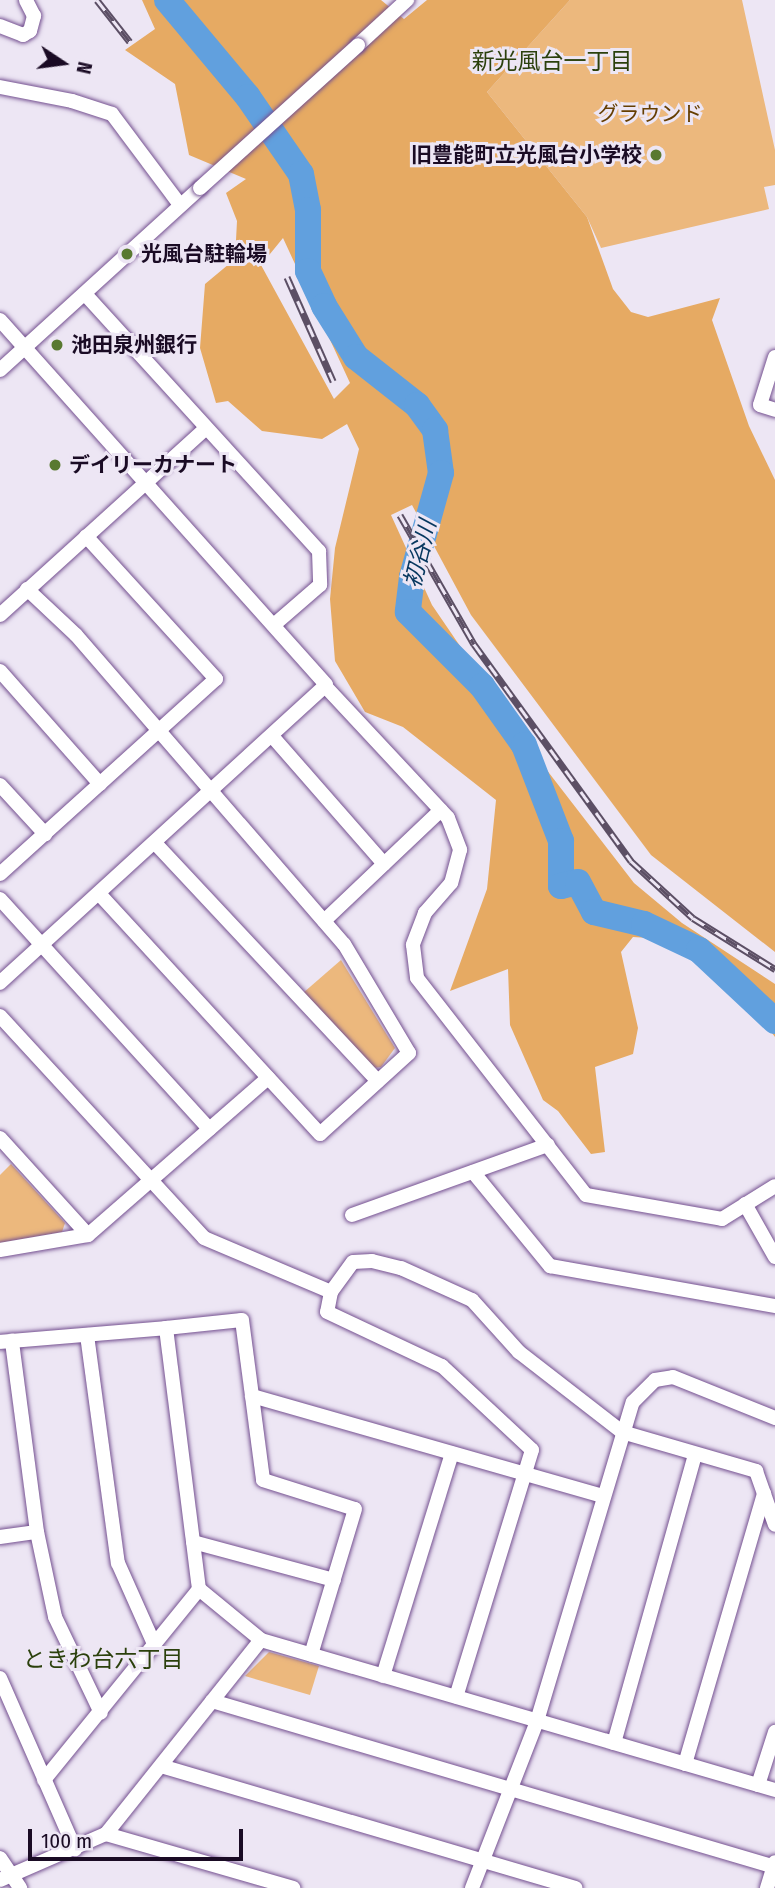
<!DOCTYPE html>
<html>
<head>
<meta charset="utf-8">
<style>
	body { margin:0 }
	#map { position:relative; width:775px; height:1888px; overflow:hidden; background:#ede6f4; font-family:"Fira Sans Condensed","Noto Sans JP",sans-serif }
	div>[style] { position:absolute }
	[style*='--x'] { left:calc(var(--x)*1px); top:calc(var(--y)*1px); width:calc(var(--w)*1px); rotate:calc(var(--a)*1deg) }
	.green>* { inset:0; background:#ecb87d }
	.forest>* { inset:0; background:#e6aa63 }
	.river>* { height:26px; margin:-13px; padding:0 13px; transform-origin:13px; border-radius:13px; background:#61a0de }
	.roads { filter:drop-shadow(0 0 2px #745090) drop-shadow(0 0 2px #745090) }
	.minor>* { height:14px; margin:-7px; padding:0 7px; transform-origin:7px; border-radius:7px; background:#fff }
	.rail>* { height:7px; margin-top:-3.5px; transform-origin:0; background:repeating-linear-gradient(90deg,#ede6f4 0 13px,#5c4f65 0 26px); box-sizing:border-box; border-block:2px solid #5c4f65 }
	.bridges { filter:drop-shadow(0 0 2px #745090) drop-shadow(0 0 2px #745090) }
	.minor-bridge>* { height:14px; margin:-7px; padding:0 7px; transform-origin:7px; border-radius:7px; background:#fff }
	.dots>* { width:19px; height:19px; translate:-50% -50%; box-sizing:border-box; border:4px solid #ede6f4; border-radius:50% }
	span { translate:-50% -50%; white-space:nowrap; text-align:center; line-height:1.15; -webkit-text-stroke:6px #ede6f4; paint-order:stroke }
	.park-label { font-size:21px; color:#653e02 }
	.poi-label { font-size:21px; color:#1a0b24; font-weight:700 }
	.right { translate:-100% -50%; text-align:right }
	.left { translate:0 -50%; text-align:left }
	.neighbourhood-label { font-size:23px; color:#2b400c }
	.water-label { font-size:23px; color:#06375f; font-style:italic }
	.north { position:absolute; left:28px; top:28px; width:70px; height:70px; -webkit-text-stroke:5px #ede6f4; paint-order:stroke; rotate:103deg; font-size:19px; font-weight:700; line-height:28px; text-align:center; color:#1a0b24 }
	.north::after { content:''; display:block; margin:auto; width:24px; height:32px; background:#1a0b24; clip-path:polygon(50% 0,100% 100%,50% 72%,0 100%) }
	.scale { position:absolute; left:28px; top:1829px; width:215px; height:32px; box-sizing:border-box; border:4px solid #1a0b24; border-top:0; padding-left:9px; font-size:21px; line-height:24px; white-space:nowrap; color:#1a0b24; -webkit-text-stroke:5px #ede6f4; paint-order:stroke }
</style>
</head>
<body>
<div id="map">
	<div class="green">
		<div style="clip-path:polygon(570px 0,742px 0,775px 150px,775px 185px,764px 187px,769px 209px,601px 248px,587px 217px,487px 92px)"></div>
		<div style="clip-path:polygon(341px 960px,395px 1048px,381px 1067px,374px 1068px,303px 993px)"></div>
		<div style="clip-path:polygon(11px 1164px,65px 1223px,62px 1232px,0 1243px,0 1175px)"></div>
		<div style="clip-path:polygon(269px 1652px,319px 1666px,310px 1695px,245px 1676px)"></div>
	</div>
	<div class="forest">
		<div style="clip-path:polygon(evenodd,142px 0,381px 0,404px 19px,427px 0,570px 0,487px 92px,587px 217px,613px 289px,631px 312px,648px 317px,720px 298px,712px 320px,749px 426px,775px 480px,775px 952px,651px 855px,471px 615px,412px 505px,391px 515px,432px 605px,529px 747px,634px 883px,682px 923px,775px 984px,775px 1037px,746px 998px,699px 958px,664px 939px,633px 937px,621px 952px,638px 1028px,633px 1054px,595px 1067px,605px 1152px,591px 1154px,558px 1111px,543px 1100px,510px 1025px,508px 969px,450px 991px,487px 889px,496px 800px,403px 727px,365px 712px,335px 661px,330px 599px,335px 548px,359px 449px,347px 424px,322px 439px,262px 431px,228px 401px,216px 403px,200px 348px,205px 284px,235px 259px,237px 221px,226px 193px,246px 179px,189px 155px,175px 84px,125px 50px,155px 29px,142px 0,283px 238px,350px 383px,334px 399px,261px 265px,283px 238px)"></div>
	</div>
	<div class="river">
		<div style="--x:167;--y:0;--w:126;--a:50.1"></div>
		<div style="--x:248;--y:97;--w:93;--a:55.5"></div>
		<div style="--x:301;--y:174;--w:37;--a:79"></div>
		<div style="--x:308;--y:210;--w:61;--a:90"></div>
		<div style="--x:308;--y:271;--w:38;--a:65"></div>
		<div style="--x:324;--y:306;--w:60;--a:57.9"></div>
		<div style="--x:356;--y:357;--w:78;--a:38.2"></div>
		<div style="--x:417;--y:405;--w:31;--a:54"></div>
		<div style="--x:435;--y:430;--w:43;--a:82.1"></div>
		<div style="--x:441;--y:473;--w:108;--a:105.6"></div>
		<div style="--x:412;--y:577;--w:35;--a:97"></div>
		<div style="--x:408;--y:612;--w:105;--a:45"></div>
		<div style="--x:482;--y:686;--w:72;--a:54.6"></div>
		<div style="--x:524;--y:745;--w:103;--a:68.9"></div>
		<div style="--x:561;--y:841;--w:45;--a:90"></div>
		<div style="--x:561;--y:886;--w:17;--a:-13"></div>
		<div style="--x:578;--y:882;--w:34;--a:62"></div>
		<div style="--x:594;--y:912;--w:51;--a:13.5"></div>
		<div style="--x:644;--y:924;--w:61;--a:25.3"></div>
		<div style="--x:699;--y:950;--w:104;--a:43.1"></div>
	</div>
	<div class="roads">
		<div class="minor">
			<div style="--x:0;--y:26;--w:25;--a:21"></div>
			<div style="--x:23;--y:35;--w:8;--a:-30"></div>
			<div style="--x:30;--y:31;--w:16;--a:-75"></div>
			<div style="--x:34;--y:16;--w:18;--a:-117"></div>
			<div style="--x:358;--y:45;--w:67;--a:-42.6"></div>
			<div style="--x:0;--y:87;--w:73;--a:11"></div>
			<div style="--x:72;--y:101;--w:42;--a:18"></div>
			<div style="--x:112;--y:114;--w:114;--a:53.2"></div>
			<div style="--x:85;--y:294;--w:348;--a:47.7"></div>
			<div style="--x:319;--y:551;--w:34;--a:88"></div>
			<div style="--x:320;--y:585;--w:60;--a:139.1"></div>
			<div style="--x:0;--y:320;--w:489;--a:48.2"></div>
			<div style="--x:326;--y:685;--w:442;--a:137.6"></div>
			<div style="--x:775;--y:357;--w:50;--a:107.4"></div>
			<div style="--x:760;--y:405;--w:16;--a:18"></div>
			<div style="--x:0;--y:370;--w:270;--a:-42.3"></div>
			<div style="--x:27;--y:589;--w:67;--a:43.2"></div>
			<div style="--x:76;--y:635;--w:409;--a:49.1"></div>
			<div style="--x:344;--y:944;--w:127;--a:59.2"></div>
			<div style="--x:409;--y:1053;--w:120;--a:137.7"></div>
			<div style="--x:320;--y:1134;--w:326;--a:-132.6"></div>
			<div style="--x:0;--y:615;--w:277;--a:-42.2"></div>
			<div style="--x:0;--y:671;--w:151;--a:48.5"></div>
			<div style="--x:325;--y:686;--w:180;--a:47"></div>
			<div style="--x:448;--y:818;--w:34;--a:69"></div>
			<div style="--x:460;--y:850;--w:34;--a:105"></div>
			<div style="--x:451;--y:883;--w:40;--a:131"></div>
			<div style="--x:425;--y:913;--w:34;--a:111"></div>
			<div style="--x:413;--y:945;--w:33;--a:83"></div>
			<div style="--x:417;--y:978;--w:275;--a:52.1"></div>
			<div style="--x:586;--y:1195;--w:138;--a:10"></div>
			<div style="--x:722;--y:1219;--w:62;--a:-31.9"></div>
			<div style="--x:272;--y:736;--w:170;--a:48.8"></div>
			<div style="--x:0;--y:785;--w:67;--a:47.4"></div>
			<div style="--x:155;--y:843;--w:326;--a:46.9"></div>
			<div style="--x:0;--y:874;--w:291;--a:-42.1"></div>
			<div style="--x:216;--y:679;--w:193;--a:-132.3"></div>
			<div style="--x:0;--y:899;--w:311;--a:47.7"></div>
			<div style="--x:324;--y:921;--w:161;--a:-43.5"></div>
			<div style="--x:0;--y:1016;--w:301;--a:47.4"></div>
			<div style="--x:204;--y:1238;--w:138;--a:23"></div>
			<div style="--x:331;--y:1292;--w:20;--a:101"></div>
			<div style="--x:327;--y:1312;--w:127;--a:25.2"></div>
			<div style="--x:442;--y:1366;--w:123;--a:43"></div>
			<div style="--x:532;--y:1450;--w:258;--a:107.1"></div>
			<div style="--x:0;--y:1138;--w:131;--a:47.8"></div>
			<div style="--x:473;--y:1172;--w:122;--a:50.7"></div>
			<div style="--x:550;--y:1266;--w:229;--a:10.1"></div>
			<div style="--x:745;--y:1204;--w:61;--a:60.5"></div>
			<div style="--x:352;--y:1215;--w:208;--a:-19.7"></div>
			<div style="--x:0;--y:1250;--w:89;--a:-9.7"></div>
			<div style="--x:88;--y:1235;--w:239;--a:-41.1"></div>
			<div style="--x:331;--y:1292;--w:37;--a:-54"></div>
			<div style="--x:353;--y:1262;--w:19;--a:-3"></div>
			<div style="--x:372;--y:1261;--w:30;--a:14"></div>
			<div style="--x:401;--y:1268;--w:78;--a:24.3"></div>
			<div style="--x:472;--y:1300;--w:70;--a:47.9"></div>
			<div style="--x:519;--y:1352;--w:130;--a:37.8"></div>
			<div style="--x:622;--y:1432;--w:140;--a:16.2"></div>
			<div style="--x:756;--y:1471;--w:57;--a:70.6"></div>
			<div style="--x:166;--y:1328;--w:76;--a:-6"></div>
			<div style="--x:242;--y:1320;--w:161;--a:82.5"></div>
			<div style="--x:263;--y:1480;--w:96;--a:17.5"></div>
			<div style="--x:355;--y:1509;--w:152;--a:106.8"></div>
			<div style="--x:87;--y:1335;--w:230;--a:82.3"></div>
			<div style="--x:118;--y:1563;--w:91;--a:66"></div>
			<div style="--x:0;--y:1342;--w:167;--a:-4.8"></div>
			<div style="--x:166;--y:1328;--w:263;--a:82.8"></div>
			<div style="--x:199;--y:1589;--w:80;--a:39.4"></div>
			<div style="--x:261;--y:1640;--w:535;--a:16.27"></div>
			<div style="--x:252;--y:1396;--w:365;--a:15.9"></div>
			<div style="--x:37;--y:1532;--w:87;--a:78"></div>
			<div style="--x:55;--y:1617;--w:106;--a:64.4"></div>
			<div style="--x:0;--y:1537;--w:37;--a:-8"></div>
			<div style="--x:37;--y:1532;--w:193;--a:-97.5"></div>
			<div style="--x:193;--y:1542;--w:146;--a:15.1"></div>
			<div style="--x:383;--y:1676;--w:233;--a:-72.8"></div>
			<div style="--x:0;--y:1678;--w:187;--a:66.3"></div>
			<div style="--x:212;--y:1701;--w:587;--a:16.43"></div>
			<div style="--x:614;--y:1743;--w:300;--a:-74.3"></div>
			<div style="--x:685;--y:1764;--w:282;--a:-73.7"></div>
			<div style="--x:161;--y:1766;--w:432;--a:16.4"></div>
			<div style="--x:44;--y:1780;--w:246;--a:-50.9"></div>
			<div style="--x:758;--y:1785;--w:56;--a:-72.2"></div>
			<div style="--x:106;--y:1834;--w:195;--a:16.1"></div>
			<div style="--x:0;--y:1858;--w:36;--a:56"></div>
			<div style="--x:0;--y:1880;--w:116;--a:-23.5"></div>
			<div style="--x:106;--y:1834;--w:248;--a:-51.4"></div>
			<div style="--x:472;--y:1888;--w:179;--a:-68.7"></div>
			<div style="--x:537;--y:1721;--w:333;--a:-73.3"></div>
			<div style="--x:633;--y:1402;--w:31;--a:-45"></div>
			<div style="--x:655;--y:1380;--w:18;--a:-9"></div>
			<div style="--x:673;--y:1377;--w:110;--a:21.9"></div>
			<div style="--x:767;--y:1888;--w:27;--a:-73"></div>
		</div>
	</div>
	<div class="rail">
		<div style="--x:97;--y:0;--w:53;--a:51.8"></div>
		<div style="--x:287;--y:277;--w:114;--a:66.1"></div>
		<div style="--x:400;--y:515;--w:149;--a:60.2"></div>
		<div style="--x:474;--y:644;--w:268;--a:54.1"></div>
		<div style="--x:631;--y:861;--w:84;--a:42.6"></div>
		<div style="--x:693;--y:918;--w:97;--a:31.9"></div>
	</div>
	<div class="bridges">
		<div class="minor-bridge">
			<div style="--x:200;--y:188;--w:213;--a:-42.1"></div>
		</div>
	</div>
	<div class="dots">
		<div style="left:656px;top:155px;background:#597930"></div>
		<div style="left:127px;top:254px;background:#597930"></div>
		<div style="left:57px;top:345px;background:#597930"></div>
		<div style="left:55px;top:465px;background:#597930"></div>
	</div>
	<div class="park-label">
		<span style="left:650px;top:114px">グラウンド</span>
	</div>
	<div class="poi-label">
		<span class="right" style="left:642px;top:155px">旧豊能町立光風台小学校</span>
		<span class="left" style="left:141px;top:254px">光風台駐輪場</span>
		<span class="left" style="left:71px;top:345px">池田泉州銀行</span>
		<span class="left" style="left:69px;top:465px">デイリーカナート</span>
	</div>
	<div class="neighbourhood-label">
		<span style="left:552px;top:61px">新光風台一丁目</span>
		<span style="left:103px;top:1659px">ときわ台六丁目</span>
	</div>
	<div class="water-label">
		<span style="left:420px;top:554px;rotate:-76deg">初谷川</span>
	</div>
	<div class="north">N</div>
	<div class="scale">100 m</div>
</div>
</body>
</html>
